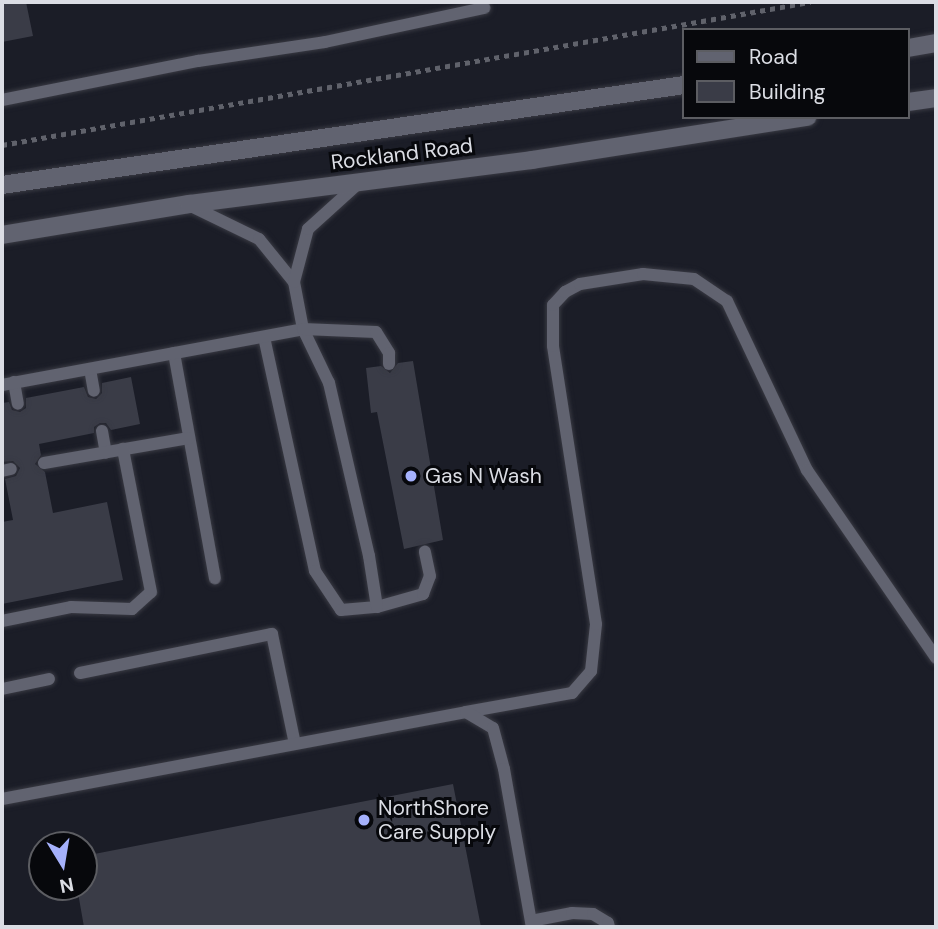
<!DOCTYPE html>
<html>
<head>
<meta charset="utf-8">
<style>
	body { margin:0 }
	#map { position:relative; width:938px; height:929px; overflow:hidden; background:#1b1d27; font-family:"DM Sans",sans-serif }
	div>[style] { position:absolute }
	[style*='--x'] { left:calc(var(--x)*1px); top:calc(var(--y)*1px); width:calc(var(--w)*1px); rotate:calc(var(--a)*1deg) }
	.building>* { inset:0; background:#3a3c47 }
	.path>* { height:4.5px; margin-top:-2.25px; transform-origin:0; background:repeating-linear-gradient(90deg,#60626b 0 5px,transparent 0 10px) }
	.roads { filter:drop-shadow(0 0 2px #393a43) drop-shadow(0 0 2px #393a43) }
	.lane>* { height:12px; margin:-6px; padding:0 6px; transform-origin:6px; border-radius:6px; background:#616370 }
	.secondary>* { height:18px; margin:-9px; padding:0 9px; transform-origin:9px; border-radius:9px; background:#616370 }
	.dots>* { width:19px; height:19px; translate:-50% -50%; box-sizing:border-box; border:4px solid #07080c; border-radius:50% }
	span { translate:-50% -50%; white-space:nowrap; text-align:center; line-height:1.15; -webkit-text-stroke:6px #07080c; paint-order:stroke }
	.street-label { font-size:21px; color:#dbdde4 }
	.poi-label { font-size:21px; color:#dbdde4 }
	.left { translate:0 -50%; text-align:left }
	.frame { position:absolute; inset:0; border:4px solid #dbdde4; pointer-events:none }
	.legend { position:absolute; left:682px; top:28px; width:228px; height:91px; box-sizing:border-box; background:#07080c; border:2px solid #5c5d62; margin:0; padding:9px 12px; list-style:none; font-size:21px; color:#dbdde4 }
	.legend li { display:flex; align-items:center; gap:14px; height:35px }
	.legend b { width:35px; border:2px solid #5c5d62 }
	.north { position:absolute; left:28px; top:831px; width:70px; height:70px; box-sizing:border-box; background:#07080c; border:2px solid #5c5d62; border-radius:50%; rotate:169deg; font-size:19px; font-weight:700; line-height:28px; text-align:center; color:#dbdde4 }
	.north::after { content:''; display:block; margin:auto; width:24px; height:32px; background:#a5b1fc; clip-path:polygon(50% 0,100% 100%,50% 72%,0 100%) }
</style>
</head>
<body>
<div id="map">
	<div class="building">
		<div style="clip-path:polygon(2px 2px,26px 2px,33px 36px,2px 42px)"></div>
		<div style="clip-path:polygon(413px 361px,443px 540px,404px 549px,377px 412px,371px 413px,366px 368px,381px 366px,390px 373px,398px 363px)"></div>
		<div style="clip-path:polygon(131px 377px,140px 424px,111px 430px,106px 423px,100px 423px,94px 427px,94px 433px,39px 444px,41px 455px,35px 464px,45px 472px,53px 513px,107px 502px,123px 580px,2px 604px,2px 522px,13px 520px,5px 479px,16px 476px,20px 468px,13px 461px,2px 462px,2px 403px,9px 402px,12px 410px,20px 412px,26px 408px,26px 398px,84px 387px,88px 397px,96px 399px,102px 393px,102px 383px)"></div>
		<div style="clip-path:polygon(453px 784px,481px 927px,84px 927px,77px 887px,84px 887px,84px 856px)"></div>
	</div>
	<div class="path">
		<div style="--x:2;--y:145;--w:821;--a:-10.04"></div>
	</div>
	<div class="roads">
		<div class="lane">
			<div style="--x:2;--y:100;--w:200;--a:-11.3"></div>
			<div style="--x:198;--y:61;--w:128;--a:-8.5"></div>
			<div style="--x:325;--y:42;--w:163;--a:-12.1"></div>
			<div style="--x:189;--y:205;--w:78;--a:25.9"></div>
			<div style="--x:259;--y:239;--w:55;--a:50.9"></div>
			<div style="--x:264;--y:337;--w:239;--a:77.7"></div>
			<div style="--x:315;--y:571;--w:47;--a:56.3"></div>
			<div style="--x:341;--y:610;--w:36;--a:-5"></div>
			<div style="--x:377;--y:607;--w:48;--a:-15.8"></div>
			<div style="--x:423;--y:594;--w:19;--a:-69"></div>
			<div style="--x:430;--y:576;--w:25;--a:-102"></div>
			<div style="--x:174;--y:353;--w:229;--a:79.7"></div>
			<div style="--x:90;--y:369;--w:22;--a:80"></div>
			<div style="--x:14;--y:382;--w:22;--a:80"></div>
			<div style="--x:2;--y:385;--w:306;--a:-10.5"></div>
			<div style="--x:303;--y:329;--w:48;--a:-100.8"></div>
			<div style="--x:294;--y:282;--w:55;--a:-75.2"></div>
			<div style="--x:308;--y:229;--w:70;--a:-42.1"></div>
			<div style="--x:102;--y:431;--w:22;--a:80"></div>
			<div style="--x:44;--y:463;--w:147;--a:-9.8"></div>
			<div style="--x:2;--y:471;--w:9;--a:-13"></div>
			<div style="--x:377;--y:607;--w:52;--a:-98.9"></div>
			<div style="--x:369;--y:556;--w:178;--a:-103"></div>
			<div style="--x:329;--y:383;--w:60;--a:-115.7"></div>
			<div style="--x:303;--y:329;--w:73;--a:2.4"></div>
			<div style="--x:376;--y:332;--w:25;--a:58"></div>
			<div style="--x:389;--y:353;--w:11;--a:90"></div>
			<div style="--x:2;--y:621;--w:70;--a:-11.5"></div>
			<div style="--x:71;--y:607;--w:61;--a:1.9"></div>
			<div style="--x:132;--y:609;--w:25;--a:-42"></div>
			<div style="--x:151;--y:592;--w:146;--a:-101.1"></div>
			<div style="--x:80;--y:673;--w:196;--a:-11.5"></div>
			<div style="--x:272;--y:634;--w:112;--a:78.2"></div>
			<div style="--x:2;--y:689;--w:48;--a:-12"></div>
			<div style="--x:466;--y:712;--w:108;--a:-10.2"></div>
			<div style="--x:572;--y:693;--w:29;--a:-49"></div>
			<div style="--x:591;--y:671;--w:47;--a:-83.9"></div>
			<div style="--x:596;--y:624;--w:281;--a:-98.8"></div>
			<div style="--x:553;--y:346;--w:41;--a:-90"></div>
			<div style="--x:553;--y:305;--w:18;--a:-47"></div>
			<div style="--x:565;--y:292;--w:17;--a:-28"></div>
			<div style="--x:580;--y:284;--w:64;--a:-9"></div>
			<div style="--x:643;--y:274;--w:51;--a:5.6"></div>
			<div style="--x:694;--y:279;--w:40;--a:34"></div>
			<div style="--x:727;--y:301;--w:187;--a:64.7"></div>
			<div style="--x:807;--y:470;--w:228;--a:55.5"></div>
			<div style="--x:2;--y:799;--w:472;--a:-10.6"></div>
			<div style="--x:466;--y:712;--w:31;--a:31"></div>
			<div style="--x:493;--y:728;--w:42;--a:75"></div>
			<div style="--x:504;--y:769;--w:160;--a:80"></div>
			<div style="--x:531;--y:921;--w:42;--a:-11"></div>
			<div style="--x:572;--y:913;--w:21;--a:3"></div>
			<div style="--x:593;--y:914;--w:17;--a:31"></div>
			<div style="--x:608;--y:923;--w:4;--a:76"></div>
		</div>
		<div class="secondary">
			<div style="--x:908;--y:48;--w:28;--a:-10"></div>
			<div style="--x:908;--y:102;--w:28;--a:-8"></div>
			<div style="--x:2;--y:185;--w:689;--a:-8.34"></div>
			<div style="--x:2;--y:235;--w:190;--a:-9.4"></div>
			<div style="--x:189;--y:204;--w:346;--a:-7.3"></div>
			<div style="--x:532;--y:160;--w:279;--a:-8.9"></div>
		</div>
	</div>
	<div class="dots">
		<div style="left:411px;top:476px;background:#a5b1fc"></div>
		<div style="left:364px;top:820px;background:#a5b1fc"></div>
	</div>
	<div class="street-label">
		<span style="left:402px;top:154px;rotate:-7deg">Rockland Road</span>
	</div>
	<div class="poi-label">
		<span class="left" style="left:425px;top:476px">Gas N Wash</span>
		<span class="left" style="left:378px;top:820px">NorthShore<br>Care Supply</span>
	</div>
	<div class="frame"></div>
	<ul class="legend">
	<li><b style="height:9px;background:#616370"></b>Road</li>
	<li><b style="height:19px;background:#3a3c47"></b>Building</li>
	</ul>
	<div class="north">N</div>
</div>
</body>
</html>
